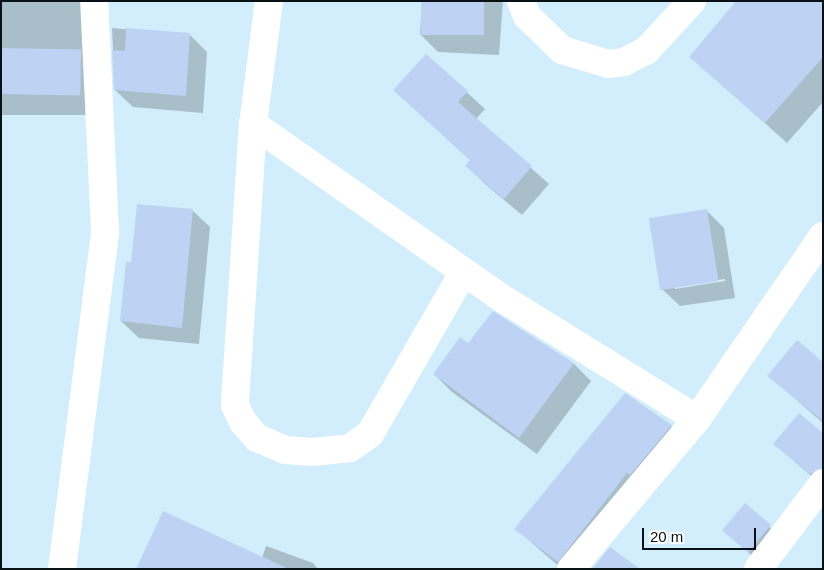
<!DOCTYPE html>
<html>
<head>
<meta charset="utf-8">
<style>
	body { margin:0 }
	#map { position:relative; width:824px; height:570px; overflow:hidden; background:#d2eefc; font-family:Arial,sans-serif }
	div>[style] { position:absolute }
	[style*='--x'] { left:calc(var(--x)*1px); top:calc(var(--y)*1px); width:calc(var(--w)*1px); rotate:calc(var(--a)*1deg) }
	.shadow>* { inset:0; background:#0003; transform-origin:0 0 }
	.building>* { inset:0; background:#bed3f3; transform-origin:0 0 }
	.minor>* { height:28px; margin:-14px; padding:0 14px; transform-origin:14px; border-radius:14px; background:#fff }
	span { translate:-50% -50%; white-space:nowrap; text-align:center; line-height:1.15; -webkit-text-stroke:4px #fff; paint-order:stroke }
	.frame { position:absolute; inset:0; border:2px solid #071116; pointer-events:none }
	.scale { position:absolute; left:642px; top:528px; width:114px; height:22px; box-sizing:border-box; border:2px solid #071116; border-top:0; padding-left:6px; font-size:15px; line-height:18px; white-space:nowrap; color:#071116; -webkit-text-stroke:4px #fff; paint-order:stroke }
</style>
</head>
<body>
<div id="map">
	<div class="shadow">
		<div style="left:1px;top:1px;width:106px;height:114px"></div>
		<div style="clip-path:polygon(422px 1px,503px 1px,499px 55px,438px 52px,420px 34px)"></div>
		<div style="clip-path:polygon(823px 1px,823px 102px,787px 143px,691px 57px)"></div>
		<div style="clip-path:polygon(112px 28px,190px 35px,207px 52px,203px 113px,133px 107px,115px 90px)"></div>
		<div style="clip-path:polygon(426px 55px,485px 109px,476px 119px,549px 184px,522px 215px,484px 183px,467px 166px,471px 161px,394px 90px)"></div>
		<div style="clip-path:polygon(192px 210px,210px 227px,199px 344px,139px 338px,121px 321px,132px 264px)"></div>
		<div style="clip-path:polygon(evenodd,707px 211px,724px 228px,735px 298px,680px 306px,662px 289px,707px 211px,725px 279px,725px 281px,675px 289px,675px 286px,725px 279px)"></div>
		<div style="clip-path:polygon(493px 313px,574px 364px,591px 381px,537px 454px,452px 392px,434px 374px,469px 345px)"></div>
		<div style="clip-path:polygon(823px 363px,823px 423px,769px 376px)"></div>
		<div style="clip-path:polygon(671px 426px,691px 446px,562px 569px,516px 529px)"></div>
		<div style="clip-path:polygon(823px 435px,823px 486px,774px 444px)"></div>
		<div style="left:745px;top:505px;width:58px;height:33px;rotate:42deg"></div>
		<div style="clip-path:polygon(266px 546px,313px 563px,318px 569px,137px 569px,262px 558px)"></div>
	</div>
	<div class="building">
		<div style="left:421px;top:1px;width:63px;height:34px"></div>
		<div style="clip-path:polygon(736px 1px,823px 1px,823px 57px,765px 123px,689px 57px)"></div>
		<div style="clip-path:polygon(126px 28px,190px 33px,186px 96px,114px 90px,112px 50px,125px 51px)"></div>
		<div style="left:1px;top:48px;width:80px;height:46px;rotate:1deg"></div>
		<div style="clip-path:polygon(426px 54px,468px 91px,458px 102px,532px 166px,504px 199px,465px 166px,470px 160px,393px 90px)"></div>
		<div style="clip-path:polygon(137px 204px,193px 209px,182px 328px,120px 321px,126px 262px,131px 262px)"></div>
		<div style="left:707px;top:209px;width:73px;height:59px;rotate:81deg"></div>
		<div style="clip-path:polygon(493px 311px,574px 363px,519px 438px,433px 374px,460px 337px,468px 343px)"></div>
		<div style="clip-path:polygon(797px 340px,823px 362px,823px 421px,767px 376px)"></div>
		<div style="clip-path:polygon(625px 393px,672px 425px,630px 475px,627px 473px,558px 562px,514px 529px)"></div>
		<div style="clip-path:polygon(799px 413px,823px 433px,823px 468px,810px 474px,773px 444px)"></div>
		<div style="left:745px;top:503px;width:34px;height:36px;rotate:40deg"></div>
		<div style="clip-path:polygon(163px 511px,289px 569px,136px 569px)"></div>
		<div style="clip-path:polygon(610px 547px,640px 569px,592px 569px)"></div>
	</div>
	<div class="minor">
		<div style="--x:269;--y:1;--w:124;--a:97.4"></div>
		<div style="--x:253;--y:124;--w:282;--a:93.7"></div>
		<div style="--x:235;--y:405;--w:19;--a:65"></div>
		<div style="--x:243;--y:422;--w:21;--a:49"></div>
		<div style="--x:257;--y:438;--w:30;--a:23"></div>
		<div style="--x:285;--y:450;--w:28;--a:4"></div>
		<div style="--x:313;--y:452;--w:37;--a:-6"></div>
		<div style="--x:350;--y:448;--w:24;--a:-35"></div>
		<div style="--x:370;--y:434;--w:186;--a:-60"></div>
		<div style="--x:521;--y:1;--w:16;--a:68"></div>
		<div style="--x:527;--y:16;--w:49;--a:44.2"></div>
		<div style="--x:562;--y:50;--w:48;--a:16.9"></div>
		<div style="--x:608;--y:64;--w:16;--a:-7"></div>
		<div style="--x:624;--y:62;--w:25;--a:-27"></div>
		<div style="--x:646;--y:51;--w:68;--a:-47.4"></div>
		<div style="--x:253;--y:124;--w:305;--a:35"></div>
		<div style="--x:503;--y:299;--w:228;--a:31.7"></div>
		<div style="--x:62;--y:569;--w:341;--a:-82.7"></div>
		<div style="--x:105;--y:231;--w:230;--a:-92.7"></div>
		<div style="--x:571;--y:569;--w:196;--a:-50"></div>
		<div style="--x:697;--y:419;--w:222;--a:-55.5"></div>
		<div style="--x:758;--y:569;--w:108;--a:-52.9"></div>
	</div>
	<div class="frame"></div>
	<div class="scale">20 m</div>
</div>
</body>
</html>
